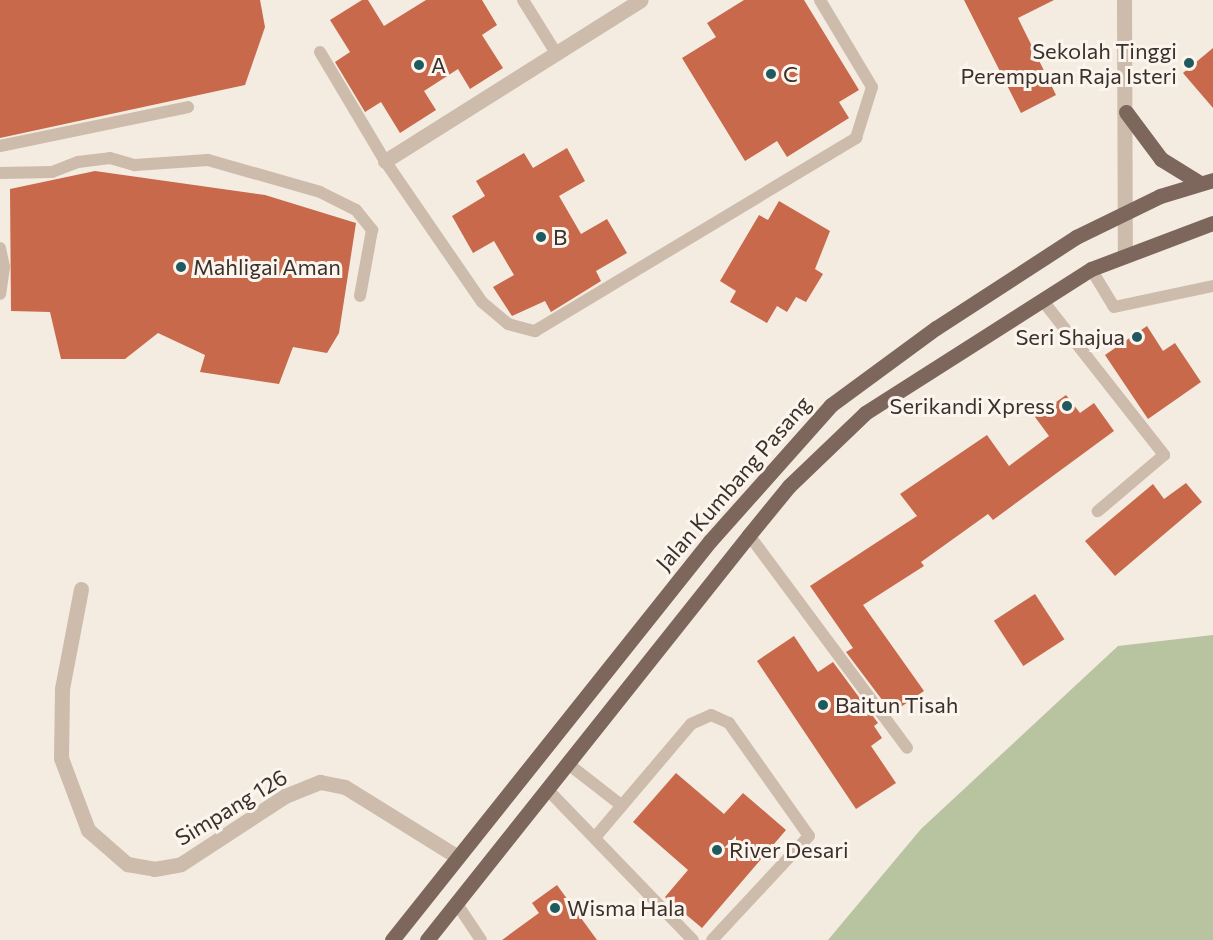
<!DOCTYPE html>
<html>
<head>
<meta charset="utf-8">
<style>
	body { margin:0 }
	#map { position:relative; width:1213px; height:940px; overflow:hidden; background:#f4ebe1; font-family:Commissioner,sans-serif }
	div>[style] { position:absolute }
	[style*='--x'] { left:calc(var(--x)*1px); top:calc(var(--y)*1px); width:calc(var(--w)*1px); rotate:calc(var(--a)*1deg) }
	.green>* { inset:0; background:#b8c4a0 }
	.building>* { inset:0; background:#c8694b; transform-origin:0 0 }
	.service>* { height:12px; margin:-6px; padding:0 6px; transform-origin:6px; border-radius:6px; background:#cdbbac }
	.minor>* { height:15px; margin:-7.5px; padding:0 7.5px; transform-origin:7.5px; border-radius:7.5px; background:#cdbbac }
	.primary>* { height:15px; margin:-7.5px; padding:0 7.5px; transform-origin:7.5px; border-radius:7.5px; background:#7d675c }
	.dots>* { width:16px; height:16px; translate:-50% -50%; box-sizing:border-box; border:3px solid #fbf5ee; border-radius:50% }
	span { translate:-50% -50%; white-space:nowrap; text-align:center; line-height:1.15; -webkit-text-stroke:6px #fbf5ee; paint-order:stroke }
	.poi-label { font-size:22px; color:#3b302b }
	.right { translate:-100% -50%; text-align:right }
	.left { translate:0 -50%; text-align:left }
	.street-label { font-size:22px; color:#3b302b }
</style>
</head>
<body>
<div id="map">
	<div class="green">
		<div style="clip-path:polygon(1213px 635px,1213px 940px,828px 940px,921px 829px,1118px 646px)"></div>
	</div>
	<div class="building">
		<div style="clip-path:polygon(0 0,260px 0,265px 27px,245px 85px,0 138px)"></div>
		<div style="clip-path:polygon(362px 0,368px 0,384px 26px,426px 0,482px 0,497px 25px,482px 35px,503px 68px,470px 89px,458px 69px,424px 91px,436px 110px,400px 133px,381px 102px,365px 112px,335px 62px,350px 52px,330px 20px)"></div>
		<div style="clip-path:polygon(744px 0,804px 0,859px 90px,839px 102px,849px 118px,787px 157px,777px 141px,745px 161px,682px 58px,716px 37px,707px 23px)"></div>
		<div style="clip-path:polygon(964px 0,1054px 0,1018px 18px,1056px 95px,1021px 113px)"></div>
		<div style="clip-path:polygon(1213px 48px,1213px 108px,1183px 73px)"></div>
		<div style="clip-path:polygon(567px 148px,585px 181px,559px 196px,581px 234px,607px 219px,627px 253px,596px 271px,601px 281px,551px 312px,545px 301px,512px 316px,493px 287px,514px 275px,494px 241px,473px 253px,452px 216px,485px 196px,476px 181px,524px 153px,533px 168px)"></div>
		<div style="clip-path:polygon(95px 171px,265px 195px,356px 223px,339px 333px,327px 353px,293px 347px,279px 384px,200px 372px,205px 355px,158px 333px,125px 359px,61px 359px,50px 312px,11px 311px,10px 189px)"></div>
		<div style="clip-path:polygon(779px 201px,830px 231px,815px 269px,823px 274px,806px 302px,796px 297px,787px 312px,777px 306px,767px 323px,730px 302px,736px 291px,720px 281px,759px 215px,768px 220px)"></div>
		<div style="clip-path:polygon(1147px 326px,1163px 351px,1175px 343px,1201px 382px,1148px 419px,1105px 355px)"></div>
		<div style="clip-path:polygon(1066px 395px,1080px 413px,1094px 403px,1114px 431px,993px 520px,988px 514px,921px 562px,924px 566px,863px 605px,924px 691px,892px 713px,846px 652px,853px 648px,810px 586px,917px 516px,900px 494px,987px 435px,1009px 466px,1049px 436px,1035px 417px)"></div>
		<div style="clip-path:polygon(1186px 483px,1202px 502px,1115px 576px,1085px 541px,1153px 484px,1164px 499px)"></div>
		<div style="left:1035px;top:594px;width:54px;height:49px;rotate:57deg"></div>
		<div style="clip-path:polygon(794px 636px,818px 672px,833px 662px,878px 723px,874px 726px,882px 738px,871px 746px,896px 783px,856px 809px,757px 661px)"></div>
		<div style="clip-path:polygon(676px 773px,724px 814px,743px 793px,786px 830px,702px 928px,665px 897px,688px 870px,633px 822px)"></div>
		<div style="clip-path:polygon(557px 885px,597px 940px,502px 940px,539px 913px,532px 903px)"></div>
	</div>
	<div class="service">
		<div style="--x:523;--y:0;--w:62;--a:58.1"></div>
		<div style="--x:320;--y:52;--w:127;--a:59.2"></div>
		<div style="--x:385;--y:161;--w:171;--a:55.5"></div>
		<div style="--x:482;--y:302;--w:34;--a:40"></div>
		<div style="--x:508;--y:324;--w:28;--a:15"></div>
		<div style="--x:535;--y:331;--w:375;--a:-31"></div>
		<div style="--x:856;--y:138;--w:53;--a:-72.6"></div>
		<div style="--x:872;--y:87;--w:101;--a:-120.9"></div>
		<div style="--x:0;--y:146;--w:192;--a:-11.7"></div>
		<div style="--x:0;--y:173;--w:52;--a:-1.1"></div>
		<div style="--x:52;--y:172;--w:28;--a:-21"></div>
		<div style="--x:78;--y:162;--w:32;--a:-7"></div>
		<div style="--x:110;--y:158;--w:26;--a:16"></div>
		<div style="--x:135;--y:165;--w:73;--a:-3.9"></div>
		<div style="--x:208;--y:160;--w:116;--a:15.9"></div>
		<div style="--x:320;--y:192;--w:40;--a:26.6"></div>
		<div style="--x:356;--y:210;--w:26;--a:51"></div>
		<div style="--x:372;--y:230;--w:67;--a:100.3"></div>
		<div style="--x:0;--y:248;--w:19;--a:78"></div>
		<div style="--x:4;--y:267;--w:27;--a:98"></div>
		<div style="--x:1091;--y:269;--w:44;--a:58.8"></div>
		<div style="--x:1114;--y:307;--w:101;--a:-12"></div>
		<div style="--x:1043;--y:301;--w:196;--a:51.8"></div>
		<div style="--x:1164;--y:455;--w:87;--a:139.7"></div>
		<div style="--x:749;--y:535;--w:265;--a:53.4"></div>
		<div style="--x:567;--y:763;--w:68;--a:37.9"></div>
		<div style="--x:547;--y:789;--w:210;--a:46"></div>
		<div style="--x:597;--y:835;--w:145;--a:-49.7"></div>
		<div style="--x:691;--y:724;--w:22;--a:-24"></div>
		<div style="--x:711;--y:715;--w:20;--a:24"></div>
		<div style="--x:729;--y:723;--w:138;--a:54.7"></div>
		<div style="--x:809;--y:836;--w:142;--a:133"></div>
		<div style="--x:457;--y:904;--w:43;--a:56.3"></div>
	</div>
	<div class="minor">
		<div style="--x:1124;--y:0;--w:255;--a:89.8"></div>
		<div style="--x:385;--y:161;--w:302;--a:-32.2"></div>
		<div style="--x:81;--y:589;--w:102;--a:100.8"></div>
		<div style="--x:62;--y:689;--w:69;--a:90.8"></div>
		<div style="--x:61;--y:758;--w:77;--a:69.4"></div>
		<div style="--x:88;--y:830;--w:52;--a:41.1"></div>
		<div style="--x:127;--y:864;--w:27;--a:10"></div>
		<div style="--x:154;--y:869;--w:27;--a:-10"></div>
		<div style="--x:181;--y:864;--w:124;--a:-33.2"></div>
		<div style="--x:285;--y:796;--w:38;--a:-22"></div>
		<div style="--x:320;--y:782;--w:25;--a:11"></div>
		<div style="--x:345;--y:787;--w:133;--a:31.8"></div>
	</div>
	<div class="primary">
		<div style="--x:1126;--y:112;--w:59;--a:53.3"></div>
		<div style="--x:1161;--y:159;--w:46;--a:31.6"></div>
		<div style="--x:392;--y:940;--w:510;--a:-51.45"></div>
		<div style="--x:710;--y:541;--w:182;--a:-48.3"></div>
		<div style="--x:831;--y:405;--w:130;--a:-36.3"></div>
		<div style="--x:936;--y:328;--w:167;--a:-33"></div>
		<div style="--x:1076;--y:237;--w:93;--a:-26"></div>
		<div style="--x:1160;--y:196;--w:55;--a:-16.8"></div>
		<div style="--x:427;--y:940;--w:517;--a:-51.51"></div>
		<div style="--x:749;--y:535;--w:63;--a:-50.8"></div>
		<div style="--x:789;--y:486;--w:105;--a:-43.8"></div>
		<div style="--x:865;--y:413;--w:268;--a:-32.5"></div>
		<div style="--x:1091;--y:269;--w:130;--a:-20.7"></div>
	</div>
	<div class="dots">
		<div style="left:1189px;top:63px;background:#1f5a5e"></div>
		<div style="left:419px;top:65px;background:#1f5a5e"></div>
		<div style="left:771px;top:74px;background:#1f5a5e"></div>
		<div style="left:541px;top:237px;background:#1f5a5e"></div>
		<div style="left:181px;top:267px;background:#1f5a5e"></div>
		<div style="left:1137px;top:337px;background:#1f5a5e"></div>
		<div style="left:1067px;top:406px;background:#1f5a5e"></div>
		<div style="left:823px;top:705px;background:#1f5a5e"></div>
		<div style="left:717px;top:850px;background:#1f5a5e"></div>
		<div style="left:555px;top:908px;background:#1f5a5e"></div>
	</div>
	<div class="poi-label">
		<span class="right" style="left:1177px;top:63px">Sekolah Tinggi<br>Perempuan Raja Isteri</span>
		<span class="left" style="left:431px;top:65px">A</span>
		<span class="left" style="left:783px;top:74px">C</span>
		<span class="left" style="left:553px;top:237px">B</span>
		<span class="left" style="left:193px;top:267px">Mahligai Aman</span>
		<span class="right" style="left:1125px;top:337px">Seri Shajua</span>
		<span class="right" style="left:1055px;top:406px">Serikandi Xpress</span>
		<span class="left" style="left:835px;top:705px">Baitun Tisah</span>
		<span class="left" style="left:729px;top:850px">River Desari</span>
		<span class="left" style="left:567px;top:908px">Wisma Hala</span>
	</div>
	<div class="street-label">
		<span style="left:733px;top:483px;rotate:-49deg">Jalan Kumbang Pasang</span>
		<span style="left:231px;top:807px;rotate:-31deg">Simpang 126</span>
	</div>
</div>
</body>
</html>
